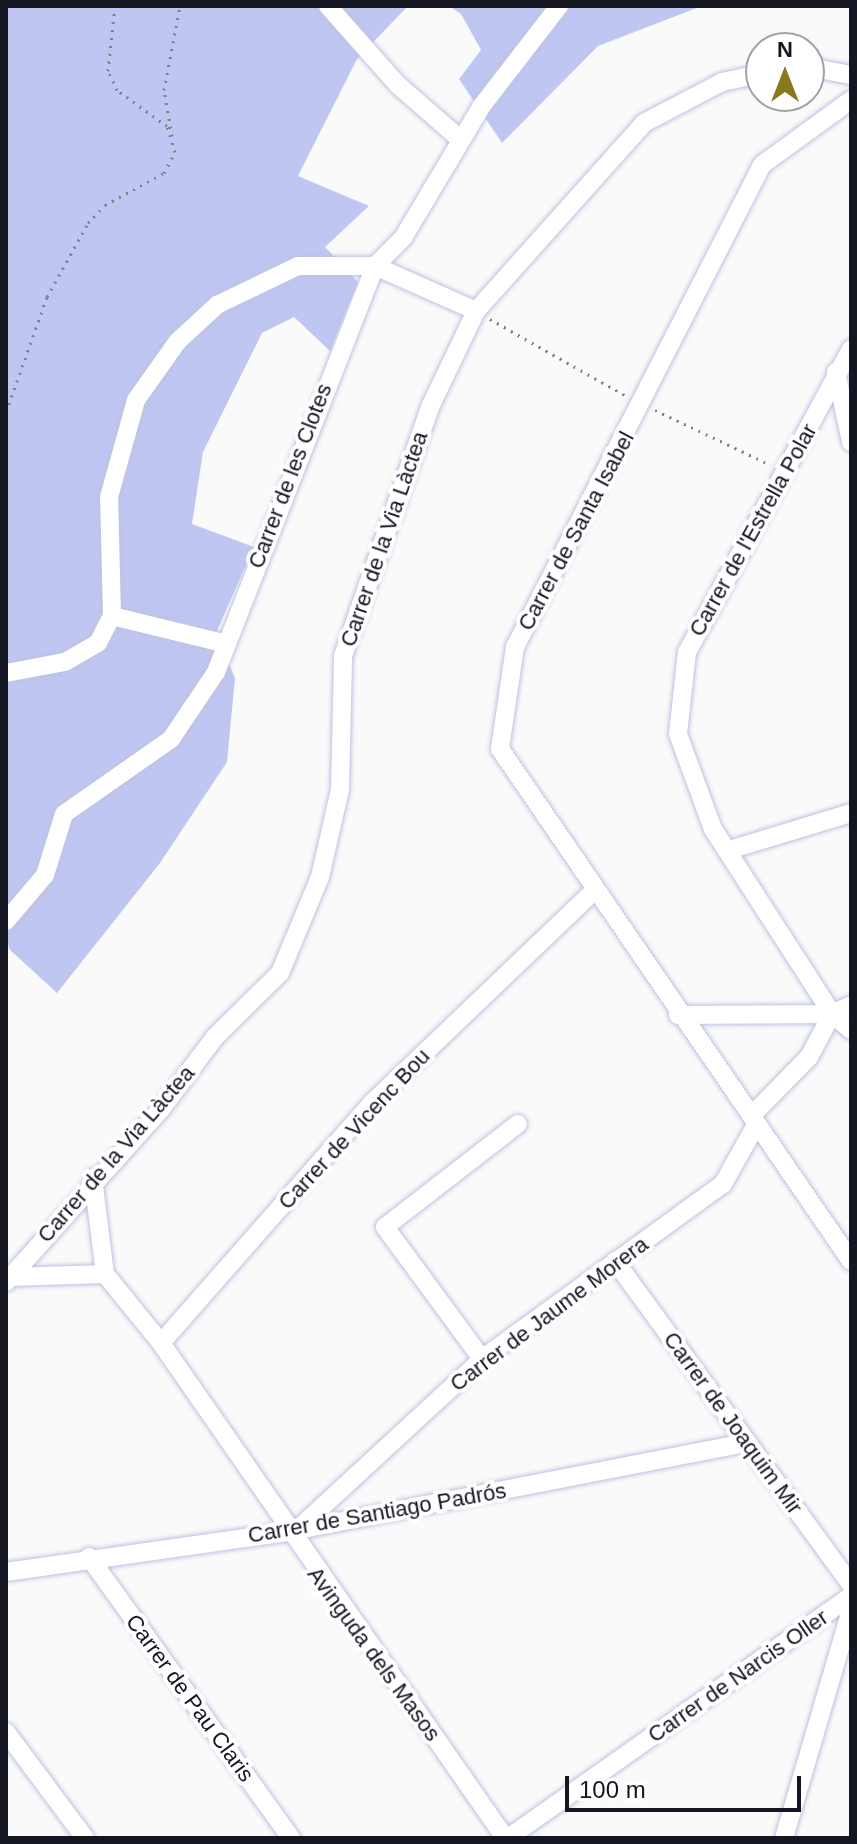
<!DOCTYPE html>
<html>
<head>
<meta charset="utf-8">
<style>
	body { margin:0 }
	#map { position:relative; width:857px; height:1844px; overflow:hidden; background:#fafafa; font-family:Arial,sans-serif }
	div>[style] { position:absolute }
	[style*='--x'] { left:calc(var(--x)*1px); top:calc(var(--y)*1px); width:calc(var(--w)*1px); rotate:calc(var(--a)*1deg) }
	.green>* { inset:0; background:#c0c6f2 }
	.path>* { height:3px; margin-top:-1.5px; transform-origin:0; background:repeating-linear-gradient(90deg,#818288 0 2px,transparent 0 8px) }
	.roads { filter:drop-shadow(0 0 2px #bdc2e1) drop-shadow(0 0 2px #bdc2e1) }
	.minor>* { height:18px; margin:-9px; padding:0 9px; transform-origin:9px; border-radius:9px; background:#fff }
	span { translate:-50% -50%; white-space:nowrap; text-align:center; line-height:1.15; -webkit-text-stroke:8px #fff; paint-order:stroke }
	.street-label { font-size:22px; color:#141621 }
	.frame { position:absolute; inset:0; border:8px solid #141621; pointer-events:none }
	.north { position:absolute; left:745px; top:32px; width:80px; height:80px; box-sizing:border-box; background:#fff; border:2px solid #a1a2a6; border-radius:50%; rotate:0deg; font-size:22px; font-weight:700; line-height:32px; text-align:center; color:#141621 }
	.north::after { content:''; display:block; margin:auto; width:28px; height:36px; background:#89791e; clip-path:polygon(50% 0,100% 100%,50% 72%,0 100%) }
	.scale { position:absolute; left:565px; top:1776px; width:236px; height:36px; box-sizing:border-box; border:4px solid #141621; border-top:0; padding-left:10px; font-size:24px; line-height:28px; white-space:nowrap; color:#141621; -webkit-text-stroke:6px #fff; paint-order:stroke }
</style>
</head>
<body>
<div id="map">
	<div class="green">
		<div style="clip-path:polygon(6px 6px,408px 6px,357px 59px,298px 176px,369px 206px,325px 247px,358px 282px,330px 351px,294px 317px,262px 333px,203px 452px,192px 524px,254px 547px,216px 633px,235px 678px,227px 762px,160px 863px,57px 993px,9px 949px,6px 928px)"></div>
		<div style="clip-path:polygon(449px 6px,702px 6px,598px 46px,502px 143px,459px 79px,481px 50px,461px 14px)"></div>
	</div>
	<div class="path">
		<div style="--x:172;--y:136;--w:47;--a:-99.9"></div>
		<div style="--x:164;--y:90;--w:86;--a:-79.2"></div>
		<div style="--x:490;--y:319;--w:156;--a:29.5"></div>
		<div style="--x:655;--y:410;--w:128;--a:25.4"></div>
		<div style="--x:6;--y:412;--w:122;--a:-70.4"></div>
		<div style="--x:47;--y:297;--w:85;--a:-61"></div>
		<div style="--x:88;--y:223;--w:25;--a:-47"></div>
		<div style="--x:105;--y:205;--w:67;--a:-28.5"></div>
		<div style="--x:164;--y:173;--w:24;--a:-62"></div>
		<div style="--x:175;--y:152;--w:27;--a:-107"></div>
		<div style="--x:167;--y:126;--w:62;--a:-144.2"></div>
		<div style="--x:117;--y:90;--w:21;--a:-115"></div>
		<div style="--x:108;--y:71;--w:65;--a:-83.9"></div>
	</div>
	<div class="roads">
		<div class="minor">
			<div style="--x:328;--y:6;--w:106;--a:48.5"></div>
			<div style="--x:398;--y:85;--w:82;--a:41.1"></div>
			<div style="--x:809;--y:67;--w:43;--a:10.8"></div>
			<div style="--x:851;--y:100;--w:110;--a:143.9"></div>
			<div style="--x:762;--y:165;--w:542;--a:117.13"></div>
			<div style="--x:515;--y:647;--w:103;--a:98.4"></div>
			<div style="--x:500;--y:749;--w:621;--a:55.57"></div>
			<div style="--x:851;--y:349;--w:345;--a:118.4"></div>
			<div style="--x:687;--y:652;--w:82;--a:96.3"></div>
			<div style="--x:678;--y:734;--w:101;--a:69.8"></div>
			<div style="--x:713;--y:829;--w:220;--a:57.2"></div>
			<div style="--x:832;--y:1014;--w:25;--a:40"></div>
			<div style="--x:836;--y:372;--w:72;--a:77.9"></div>
			<div style="--x:112;--y:616;--w:114;--a:13.7"></div>
			<div style="--x:6;--y:673;--w:60;--a:-10.6"></div>
			<div style="--x:65;--y:662;--w:38;--a:-30"></div>
			<div style="--x:98;--y:643;--w:30;--a:-63"></div>
			<div style="--x:112;--y:616;--w:119;--a:-91.4"></div>
			<div style="--x:109;--y:497;--w:101;--a:-74.4"></div>
			<div style="--x:136;--y:400;--w:72;--a:-54.6"></div>
			<div style="--x:178;--y:341;--w:53;--a:-42.7"></div>
			<div style="--x:217;--y:305;--w:90;--a:-25.7"></div>
			<div style="--x:298;--y:266;--w:77;--a:0"></div>
			<div style="--x:375;--y:266;--w:111;--a:24"></div>
			<div style="--x:729;--y:850;--w:127;--a:-16.9"></div>
			<div style="--x:6;--y:921;--w:60;--a:-49.7"></div>
			<div style="--x:45;--y:875;--w:64;--a:-72.7"></div>
			<div style="--x:64;--y:814;--w:131;--a:-35"></div>
			<div style="--x:171;--y:739;--w:81;--a:-56.1"></div>
			<div style="--x:216;--y:672;--w:436;--a:-68.6"></div>
			<div style="--x:375;--y:266;--w:40;--a:-45"></div>
			<div style="--x:403;--y:238;--w:152;--a:-59.2"></div>
			<div style="--x:481;--y:107;--w:128;--a:-52.3"></div>
			<div style="--x:678;--y:1015;--w:154;--a:-0.4"></div>
			<div style="--x:832;--y:1014;--w:21;--a:-25"></div>
			<div style="--x:754;--y:1113;--w:78;--a:-45.5"></div>
			<div style="--x:809;--y:1057;--w:49;--a:-61.9"></div>
			<div style="--x:93;--y:1178;--w:97;--a:82.9"></div>
			<div style="--x:105;--y:1274;--w:89;--a:50.9"></div>
			<div style="--x:161;--y:1343;--w:603;--a:55.2"></div>
			<div style="--x:615;--y:1261;--w:401;--a:53.9"></div>
			<div style="--x:10;--y:1277;--w:95;--a:-1.8"></div>
			<div style="--x:6;--y:1282;--w:232;--a:-48.1"></div>
			<div style="--x:161;--y:1109;--w:90;--a:-53.1"></div>
			<div style="--x:215;--y:1037;--w:91;--a:-44.6"></div>
			<div style="--x:280;--y:973;--w:104;--a:-67.4"></div>
			<div style="--x:320;--y:877;--w:89;--a:-77.1"></div>
			<div style="--x:340;--y:790;--w:134;--a:-88.7"></div>
			<div style="--x:343;--y:656;--w:266;--a:-70.7"></div>
			<div style="--x:431;--y:405;--w:104;--a:-64.4"></div>
			<div style="--x:476;--y:311;--w:252;--a:-48.2"></div>
			<div style="--x:644;--y:123;--w:88;--a:-27.7"></div>
			<div style="--x:722;--y:82;--w:40;--a:-12"></div>
			<div style="--x:161;--y:1343;--w:321;--a:-48.7"></div>
			<div style="--x:373;--y:1102;--w:303;--a:-43.7"></div>
			<div style="--x:482;--y:1359;--w:164;--a:-126.3"></div>
			<div style="--x:385;--y:1227;--w:168;--a:-37.8"></div>
			<div style="--x:297;--y:1530;--w:252;--a:-42.7"></div>
			<div style="--x:482;--y:1359;--w:298;--a:-36"></div>
			<div style="--x:723;--y:1184;--w:68;--a:-60.8"></div>
			<div style="--x:89;--y:1557;--w:346;--a:54.3"></div>
			<div style="--x:6;--y:1572;--w:284;--a:-8.1"></div>
			<div style="--x:287;--y:1532;--w:469;--a:-11"></div>
			<div style="--x:6;--y:1732;--w:132;--a:53.3"></div>
			<div style="--x:508;--y:1838;--w:420;--a:-35.2"></div>
			<div style="--x:784;--y:1838;--w:237;--a:-73.6"></div>
		</div>
	</div>
	<div class="street-label">
		<span style="left:290px;top:476px;rotate:-69deg">Carrer de les Clotes</span>
		<span style="left:753px;top:530px;rotate:-61deg">Carrer de l'Estrella Polar</span>
		<span style="left:576px;top:531px;rotate:-62deg">Carrer de Santa Isabel</span>
		<span style="left:384px;top:539px;rotate:-71deg">Carrer de la Via Làctea</span>
		<span style="left:354px;top:1129px;rotate:-47deg">Carrer de Vicenc Bou</span>
		<span style="left:116px;top:1154px;rotate:-49deg">Carrer de la Via Làctea</span>
		<span style="left:549px;top:1314px;rotate:-37deg">Carrer de Jaume Morera</span>
		<span style="left:733px;top:1423px;rotate:54deg">Carrer de Joaquim Mir</span>
		<span style="left:377px;top:1513px;rotate:-10deg">Carrer de Santiago Padrós</span>
		<span style="left:374px;top:1654px;rotate:54deg">Avinguda dels Masos</span>
		<span style="left:738px;top:1676px;rotate:-35deg">Carrer de Narcis Oller</span>
		<span style="left:190px;top:1698px;rotate:54deg">Carrer de Pau Claris</span>
	</div>
	<div class="frame"></div>
	<div class="north">N</div>
	<div class="scale">100 m</div>
</div>
</body>
</html>
